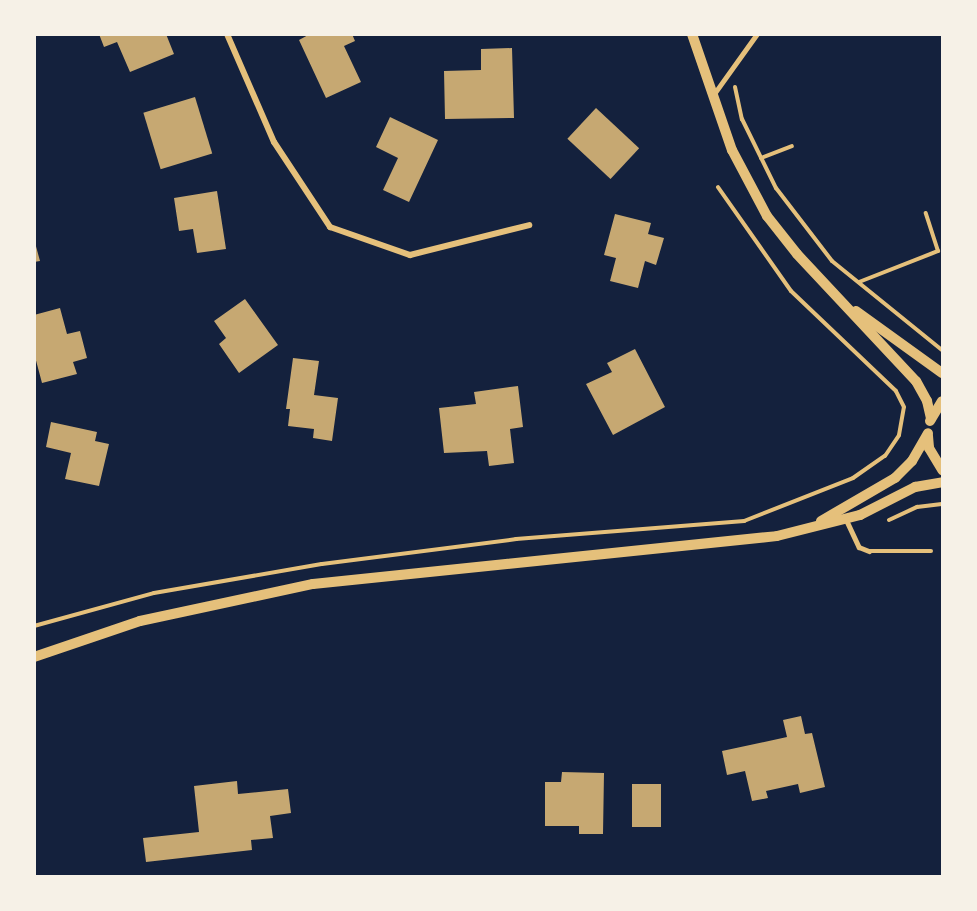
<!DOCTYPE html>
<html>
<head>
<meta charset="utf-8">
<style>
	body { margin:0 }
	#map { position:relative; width:977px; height:911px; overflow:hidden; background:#14213d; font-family:Figtree,sans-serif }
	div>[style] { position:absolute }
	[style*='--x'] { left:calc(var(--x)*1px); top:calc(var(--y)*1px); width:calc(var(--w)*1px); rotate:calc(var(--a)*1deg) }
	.building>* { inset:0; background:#c6a872; transform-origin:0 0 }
	.path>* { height:4px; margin:-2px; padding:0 2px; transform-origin:2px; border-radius:2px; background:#e5c07b }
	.service>* { height:4.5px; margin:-2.25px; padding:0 2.25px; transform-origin:2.25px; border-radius:2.25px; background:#e5c07b }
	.minor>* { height:6px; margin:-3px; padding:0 3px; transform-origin:3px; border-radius:3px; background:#e5c07b }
	.tertiary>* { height:10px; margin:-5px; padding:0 5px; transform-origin:5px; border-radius:5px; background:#e5c07b }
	span { translate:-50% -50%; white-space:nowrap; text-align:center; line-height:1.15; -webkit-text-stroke:6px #f6f1e7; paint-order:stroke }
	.frame { position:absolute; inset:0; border:36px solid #f6f1e7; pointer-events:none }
</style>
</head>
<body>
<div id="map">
	<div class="building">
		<div style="clip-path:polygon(99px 34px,166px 34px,174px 54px,130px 72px,117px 42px,104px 47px)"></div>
		<div style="clip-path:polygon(310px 34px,352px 34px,355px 41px,344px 46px,361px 82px,326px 98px,299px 40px)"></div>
		<div style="clip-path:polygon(512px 48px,514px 118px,445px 119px,444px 71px,481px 70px,481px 49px)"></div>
		<div style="left:195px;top:97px;width:59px;height:54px;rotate:73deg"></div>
		<div style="left:596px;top:108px;width:59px;height:42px;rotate:43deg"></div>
		<div style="clip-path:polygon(390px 117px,438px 140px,409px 202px,383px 190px,398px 158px,376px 147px)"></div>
		<div style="clip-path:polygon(217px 191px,226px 249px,197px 253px,193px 229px,179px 231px,174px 198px)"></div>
		<div style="clip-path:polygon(615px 214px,651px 223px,648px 234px,664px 238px,656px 265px,645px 261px,638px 288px,610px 281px,616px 258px,604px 255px)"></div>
		<div style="clip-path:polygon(34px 239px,40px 261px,34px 262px)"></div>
		<div style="clip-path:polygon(245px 299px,278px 345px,239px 373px,219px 344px,226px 338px,214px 321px)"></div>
		<div style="clip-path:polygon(60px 308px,67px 334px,80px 331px,87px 358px,73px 362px,77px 374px,42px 383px,34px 353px,34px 315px)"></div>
		<div style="clip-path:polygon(635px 349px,665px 407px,613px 435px,586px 384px,612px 372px,607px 363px)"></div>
		<div style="clip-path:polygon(293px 358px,319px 361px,314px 395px,338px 398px,332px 441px,313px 438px,314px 429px,288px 426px,290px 409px,286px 409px)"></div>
		<div style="clip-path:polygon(518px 386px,523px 427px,510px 429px,514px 463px,489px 466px,487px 451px,444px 453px,439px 408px,476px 404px,474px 392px)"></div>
		<div style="clip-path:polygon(51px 422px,97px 432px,95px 441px,109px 444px,99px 486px,65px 479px,71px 453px,46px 447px)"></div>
		<div style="clip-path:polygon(801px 716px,805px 734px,812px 733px,825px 787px,800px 793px,798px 784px,766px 791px,768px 798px,752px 801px,745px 771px,727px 775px,722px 751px,787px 737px,783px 720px)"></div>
		<div style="clip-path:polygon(562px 772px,604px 773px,603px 834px,579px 834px,579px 826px,545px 826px,545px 782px,561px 782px)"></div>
		<div style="clip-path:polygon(237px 781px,238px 794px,288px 789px,291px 813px,270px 816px,273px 838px,251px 840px,252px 850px,146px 862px,143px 838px,199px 832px,194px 786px)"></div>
		<div style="left:632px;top:784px;width:29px;height:43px"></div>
	</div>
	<div class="path">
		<div style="--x:735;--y:87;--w:33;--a:78"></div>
		<div style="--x:742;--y:119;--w:77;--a:63.8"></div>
		<div style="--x:776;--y:188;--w:92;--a:52.5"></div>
		<div style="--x:832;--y:261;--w:141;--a:39"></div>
		<div style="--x:761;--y:158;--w:33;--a:-21"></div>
		<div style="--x:859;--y:282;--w:85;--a:-21.4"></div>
		<div style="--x:938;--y:251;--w:40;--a:-108"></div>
		<div style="--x:889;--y:520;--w:31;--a:-25"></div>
		<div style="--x:917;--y:507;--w:25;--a:-7"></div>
		<div style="--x:34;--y:626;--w:124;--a:-15.4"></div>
		<div style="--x:154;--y:593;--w:170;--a:-9.8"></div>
		<div style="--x:322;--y:564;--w:196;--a:-7.3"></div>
		<div style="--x:516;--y:539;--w:229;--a:-4.5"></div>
		<div style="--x:744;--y:521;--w:117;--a:-21.5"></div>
		<div style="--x:853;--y:478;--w:39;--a:-35"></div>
		<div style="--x:885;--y:456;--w:25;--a:-56"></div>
		<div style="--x:899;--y:435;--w:28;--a:-80"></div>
		<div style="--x:904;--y:407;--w:18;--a:-117"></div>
		<div style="--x:896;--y:391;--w:145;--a:-136.4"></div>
		<div style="--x:791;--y:291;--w:127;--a:-125.1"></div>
	</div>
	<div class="service">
		<div style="--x:714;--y:94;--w:74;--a:-54.4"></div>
		<div style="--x:846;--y:519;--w:31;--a:65"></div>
		<div style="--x:859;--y:547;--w:11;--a:22"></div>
		<div style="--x:869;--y:551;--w:62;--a:0"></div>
	</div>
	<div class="minor">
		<div style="--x:227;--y:34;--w:118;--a:66.5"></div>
		<div style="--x:274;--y:142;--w:102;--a:56.6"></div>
		<div style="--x:330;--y:227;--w:85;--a:19.3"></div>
		<div style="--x:410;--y:255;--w:123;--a:-14.1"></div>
	</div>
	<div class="tertiary">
		<div style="--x:692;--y:34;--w:123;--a:71"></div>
		<div style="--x:732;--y:150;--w:75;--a:62.1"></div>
		<div style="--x:767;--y:216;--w:48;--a:51.7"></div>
		<div style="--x:797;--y:254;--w:174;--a:46.9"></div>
		<div style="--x:916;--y:381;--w:23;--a:61"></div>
		<div style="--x:927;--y:401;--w:18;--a:77"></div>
		<div style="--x:856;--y:311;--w:106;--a:35.8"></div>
		<div style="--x:930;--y:421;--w:23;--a:-59"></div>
		<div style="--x:928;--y:436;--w:12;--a:85"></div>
		<div style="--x:929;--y:448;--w:26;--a:59"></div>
		<div style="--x:821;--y:521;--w:86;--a:-30.2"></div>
		<div style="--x:895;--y:478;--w:24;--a:-45"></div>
		<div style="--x:912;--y:461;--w:32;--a:-60"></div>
		<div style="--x:34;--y:657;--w:112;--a:-18.8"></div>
		<div style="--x:140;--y:621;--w:177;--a:-12.1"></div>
		<div style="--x:313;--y:584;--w:466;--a:-5.9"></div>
		<div style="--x:777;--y:536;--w:86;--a:-14.2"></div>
		<div style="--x:860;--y:515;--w:62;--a:-27"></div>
		<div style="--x:915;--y:487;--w:27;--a:-10"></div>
	</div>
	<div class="frame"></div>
</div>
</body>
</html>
